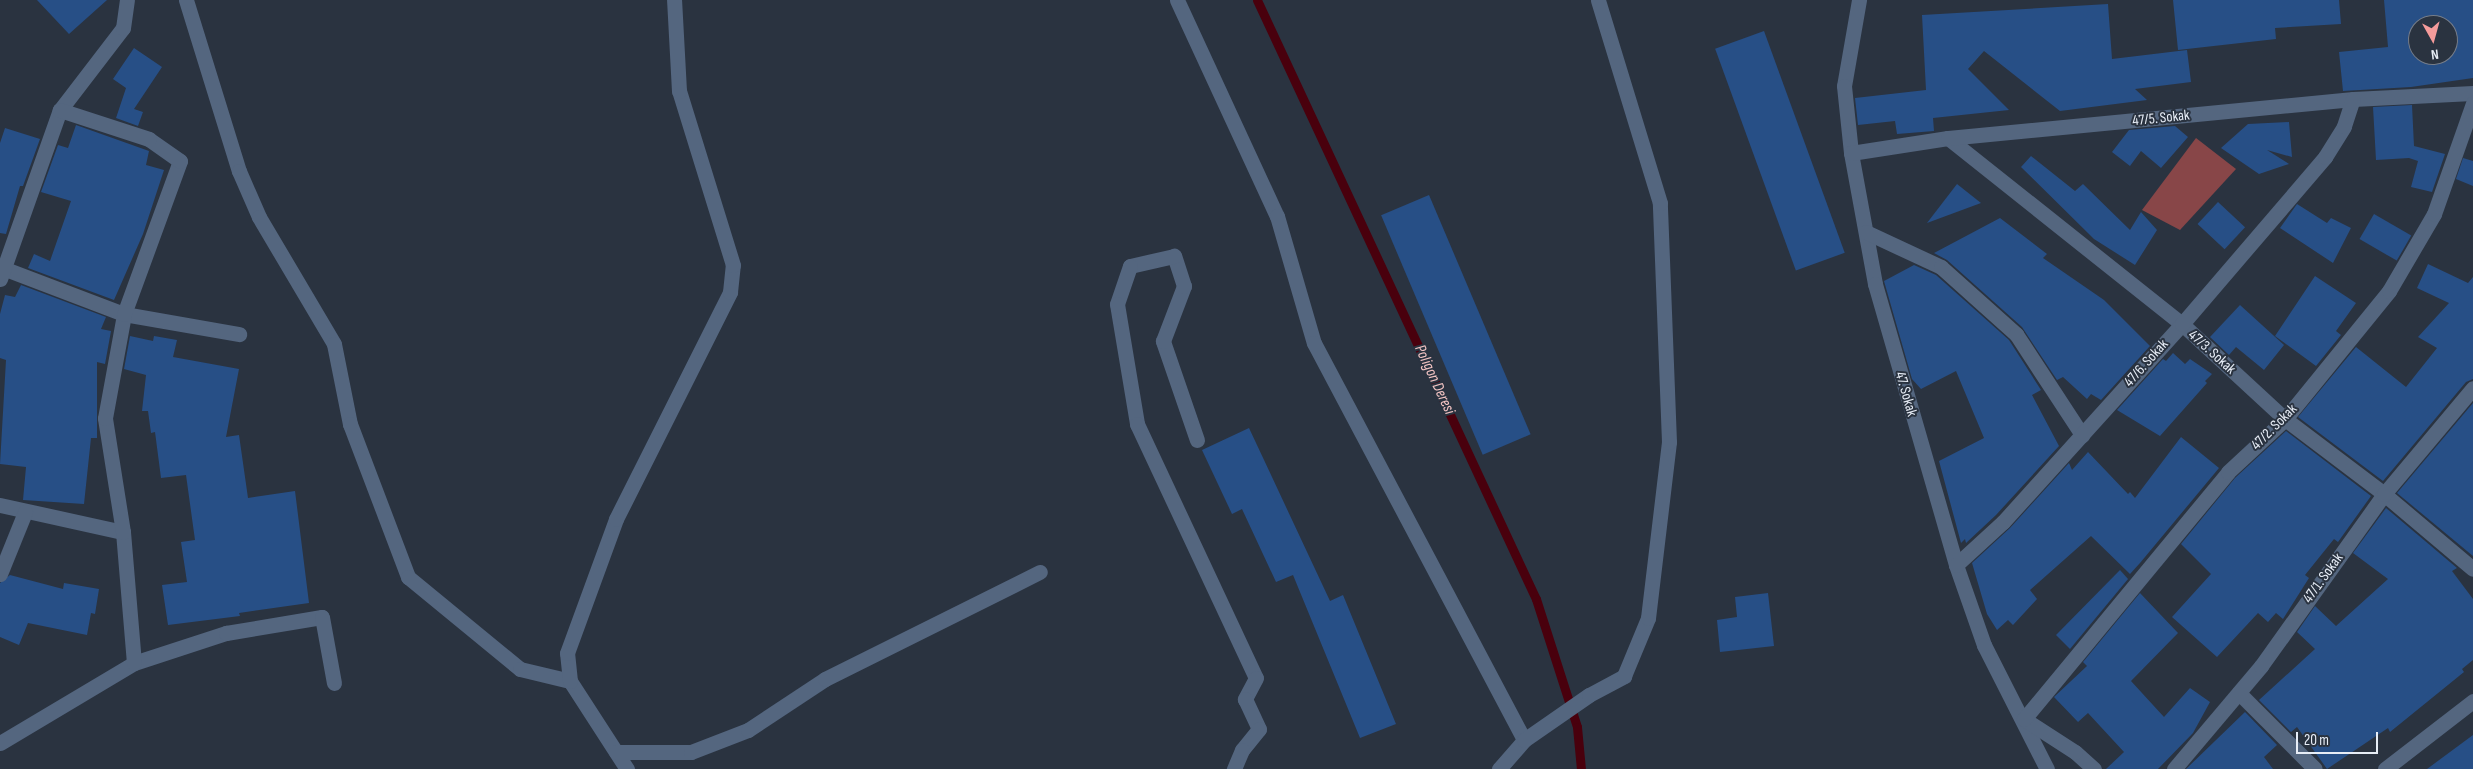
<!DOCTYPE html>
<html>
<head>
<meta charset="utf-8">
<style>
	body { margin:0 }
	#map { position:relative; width:2473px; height:769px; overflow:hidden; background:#2a3340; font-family:"Sofia Sans Condensed",sans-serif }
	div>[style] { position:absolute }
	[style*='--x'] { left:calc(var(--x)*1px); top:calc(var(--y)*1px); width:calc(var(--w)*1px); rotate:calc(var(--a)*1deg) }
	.green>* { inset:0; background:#884648 }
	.stream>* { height:9px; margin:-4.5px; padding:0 4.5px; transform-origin:4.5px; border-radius:4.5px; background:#49000d }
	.building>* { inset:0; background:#274f86; transform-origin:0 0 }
	.street>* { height:15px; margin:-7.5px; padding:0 7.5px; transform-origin:7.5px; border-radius:7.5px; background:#54667f }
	span { translate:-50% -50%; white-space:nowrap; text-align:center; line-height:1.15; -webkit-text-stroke:4px #2a3340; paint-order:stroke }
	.street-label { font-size:15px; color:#e7edf6 }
	.water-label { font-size:16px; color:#f1c3c2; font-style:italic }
	.north { position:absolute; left:2408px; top:15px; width:50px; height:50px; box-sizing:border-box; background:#2a3340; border:1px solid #767d89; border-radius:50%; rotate:173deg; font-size:14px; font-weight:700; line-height:20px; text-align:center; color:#e7edf6 }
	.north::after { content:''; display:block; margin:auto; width:18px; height:22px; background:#f59b9b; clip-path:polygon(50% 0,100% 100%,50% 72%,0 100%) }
	.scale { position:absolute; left:2296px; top:732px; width:82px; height:22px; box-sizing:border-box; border:2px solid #e7edf6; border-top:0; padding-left:6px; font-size:15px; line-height:18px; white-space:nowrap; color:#e7edf6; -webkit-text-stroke:4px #2a3340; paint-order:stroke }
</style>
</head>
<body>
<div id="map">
	<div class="green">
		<div style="clip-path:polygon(2196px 138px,2236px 169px,2180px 230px,2142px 210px)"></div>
	</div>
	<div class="stream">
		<div style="--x:1257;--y:0;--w:661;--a:65.03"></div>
		<div style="--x:1536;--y:599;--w:134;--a:72.2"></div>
		<div style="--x:1577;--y:727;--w:42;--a:84.6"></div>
	</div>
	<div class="building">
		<div style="clip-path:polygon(37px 0,107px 0,69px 34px)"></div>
		<div style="clip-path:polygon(2173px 0,2339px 0,2341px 24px,2275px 28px,2276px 39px,2178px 50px)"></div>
		<div style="clip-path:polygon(evenodd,2384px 0,2473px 0,2473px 78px,2411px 87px,2343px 91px,2339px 52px,2388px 47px,2384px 0,2418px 25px,2448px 25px,2448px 55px,2418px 55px,2418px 25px)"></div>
		<div style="clip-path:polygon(2108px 4px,2112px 59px,2187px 50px,2191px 82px,2135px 89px,2147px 100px,2060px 111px,1984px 51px,1968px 69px,2009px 110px,1933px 118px,1934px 131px,1897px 134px,1895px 121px,1858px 125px,1855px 98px,1926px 90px,1922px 15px)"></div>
		<div style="left:1764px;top:31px;width:236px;height:52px;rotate:70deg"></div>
		<div style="clip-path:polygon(134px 48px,162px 67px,134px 109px,143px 112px,138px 126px,116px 118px,126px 88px,113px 79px)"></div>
		<div style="clip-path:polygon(2412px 105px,2414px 146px,2445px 154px,2432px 192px,2411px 187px,2418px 161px,2409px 158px,2376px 160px,2373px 107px)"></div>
		<div style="clip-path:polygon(2289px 122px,2292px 157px,2267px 150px,2289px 164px,2259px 174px,2221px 148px,2248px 124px)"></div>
		<div style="clip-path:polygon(76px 125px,149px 151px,146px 165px,164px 170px,143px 234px,114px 300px,28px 268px,34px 254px,50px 261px,71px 201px,41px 192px,58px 145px,68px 148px)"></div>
		<div style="clip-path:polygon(2175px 126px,2188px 137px,2161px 168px,2141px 151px,2130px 166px,2112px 152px,2129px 130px)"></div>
		<div style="clip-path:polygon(5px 128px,40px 139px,23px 186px,20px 186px,6px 234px,0 233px,0 143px)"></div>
		<div style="clip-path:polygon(2031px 156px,2075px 191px,2083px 184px,2130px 230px,2141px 212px,2157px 230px,2135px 265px,2094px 239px,2021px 167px)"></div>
		<div style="clip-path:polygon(2463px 158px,2473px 161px,2473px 186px,2456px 179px)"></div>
		<div style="clip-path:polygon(1957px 184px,1981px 203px,1927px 223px)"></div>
		<div style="left:1429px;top:195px;width:260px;height:52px;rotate:67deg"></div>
		<div style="left:2218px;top:202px;width:37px;height:30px;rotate:43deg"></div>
		<div style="clip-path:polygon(2297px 204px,2327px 223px,2331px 218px,2351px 228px,2333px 263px,2280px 228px)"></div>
		<div style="left:2374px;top:214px;width:43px;height:29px;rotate:30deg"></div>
		<div style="clip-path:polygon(2000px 218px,2047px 254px,2043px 258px,2104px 300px,2150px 346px,2101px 400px,2091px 394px,2087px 399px,2063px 377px,2057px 380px,2022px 327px,1947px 260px,1934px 253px)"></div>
		<div style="clip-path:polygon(2428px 264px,2468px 283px,2473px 277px,2473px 379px,2466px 382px,2383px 481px,2298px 417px,2356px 347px,2406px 387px,2437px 348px,2418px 337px,2449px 303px,2417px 288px)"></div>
		<div style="clip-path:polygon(1914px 265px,1936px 275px,2009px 340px,2041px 390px,2032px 395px,2059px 446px,1996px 515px,1966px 543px,1965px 539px,1961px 543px,1939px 461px,1984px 438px,1956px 371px,1921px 389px,1912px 379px,1884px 281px)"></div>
		<div style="clip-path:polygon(2315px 276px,2356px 303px,2336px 331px,2341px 335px,2316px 366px,2275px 336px)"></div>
		<div style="clip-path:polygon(21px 285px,106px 317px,101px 329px,111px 331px,105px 364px,97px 362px,97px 438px,91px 438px,84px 504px,23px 500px,26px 467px,0 464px,6px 360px,0 358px,0 314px,5px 295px,15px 297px)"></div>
		<div style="clip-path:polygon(2240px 305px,2284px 345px,2264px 370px,2236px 347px,2229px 355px,2210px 337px)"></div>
		<div style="clip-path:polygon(130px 336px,153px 341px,154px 336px,177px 340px,173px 357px,239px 369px,226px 437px,239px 435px,248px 498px,295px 491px,309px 603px,239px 613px,240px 616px,168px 625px,162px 585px,187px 582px,181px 542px,195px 540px,186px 475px,161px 478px,155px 432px,151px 433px,148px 411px,142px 411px,146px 375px,124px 369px)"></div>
		<div style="clip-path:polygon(2173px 353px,2185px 364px,2190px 359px,2212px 374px,2205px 381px,2207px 383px,2160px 436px,2117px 410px,2163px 359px,2166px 361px)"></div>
		<div style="clip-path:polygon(2473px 403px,2473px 556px,2397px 493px)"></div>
		<div style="clip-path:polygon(1249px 428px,1330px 601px,1343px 595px,1396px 724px,1360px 738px,1293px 575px,1276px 582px,1242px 509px,1232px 514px,1202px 450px)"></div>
		<div style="clip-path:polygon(2286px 431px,2371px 496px,2338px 542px,2334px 539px,2305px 575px,2309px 578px,2283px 619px,2276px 613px,2268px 622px,2258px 613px,2217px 657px,2172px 617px,2211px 574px,2181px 544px,2235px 478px)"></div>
		<div style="clip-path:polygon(2181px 437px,2219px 468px,2140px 563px,2130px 574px,2091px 536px,2030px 590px,2037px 599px,2013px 625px,2008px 620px,1997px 630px,1987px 614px,1972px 563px,2010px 528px,2069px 463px,2072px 470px,2088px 452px,2128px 494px,2130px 492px,2135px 498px)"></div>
		<div style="clip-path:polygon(2386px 508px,2457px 568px,2452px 571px,2473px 599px,2473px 660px,2462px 669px,2464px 672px,2390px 732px,2388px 728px,2327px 769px,2297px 727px,2291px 732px,2259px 700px,2315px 649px,2297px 632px,2315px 606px,2336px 626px,2388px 579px,2353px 553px)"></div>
		<div style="clip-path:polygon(2120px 570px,2128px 579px,2070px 649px,2056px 635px)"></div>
		<div style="clip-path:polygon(10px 575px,63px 589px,64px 583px,99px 589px,95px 614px,91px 613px,87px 635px,28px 623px,19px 645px,0 637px,0 583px)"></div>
		<div style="clip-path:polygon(1768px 593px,1774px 646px,1720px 652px,1717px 620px,1737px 617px,1735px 597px)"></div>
		<div style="clip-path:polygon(2140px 593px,2178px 633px,2131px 681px,2164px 717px,2190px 688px,2210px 702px,2193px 733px,2158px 769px,2106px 769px,2124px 752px,2088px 713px,2078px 722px,2054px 697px,2087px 666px,2083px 662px)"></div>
		<div style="clip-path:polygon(2245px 712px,2277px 745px,2264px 757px,2273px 769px,2186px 769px)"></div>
		<div style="clip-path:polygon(2473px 735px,2473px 769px,2427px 769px)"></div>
	</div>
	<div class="street">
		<div style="--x:186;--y:0;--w:179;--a:72.8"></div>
		<div style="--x:239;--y:171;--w:50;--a:66.5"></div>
		<div style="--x:259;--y:217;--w:147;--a:59.4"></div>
		<div style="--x:334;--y:344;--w:82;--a:78.7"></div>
		<div style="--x:350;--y:424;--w:164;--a:69.2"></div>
		<div style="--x:408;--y:577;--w:145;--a:39.4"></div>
		<div style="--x:520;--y:669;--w:51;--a:13.5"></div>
		<div style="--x:570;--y:681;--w:105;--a:57.1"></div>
		<div style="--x:1177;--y:0;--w:238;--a:65.2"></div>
		<div style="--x:1277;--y:216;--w:132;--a:73.8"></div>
		<div style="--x:1314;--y:343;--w:449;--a:62.1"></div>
		<div style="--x:1859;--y:0;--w:87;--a:99.9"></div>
		<div style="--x:1844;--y:86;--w:67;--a:84"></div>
		<div style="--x:1851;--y:153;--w:133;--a:79.6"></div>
		<div style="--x:1875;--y:284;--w:292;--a:73.9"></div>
		<div style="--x:1956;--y:565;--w:85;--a:70.7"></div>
		<div style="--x:1984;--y:645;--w:139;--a:63.1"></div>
		<div style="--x:1948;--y:138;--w:299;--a:38.5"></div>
		<div style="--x:2182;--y:324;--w:140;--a:42.7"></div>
		<div style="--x:2285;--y:419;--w:124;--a:37.1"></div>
		<div style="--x:2384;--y:494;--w:116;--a:40.1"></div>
		<div style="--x:1851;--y:153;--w:98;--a:-8.8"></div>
		<div style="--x:1948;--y:138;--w:407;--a:-5.5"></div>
		<div style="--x:2353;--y:99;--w:120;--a:-2.9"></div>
		<div style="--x:1866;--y:232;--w:83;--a:25"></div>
		<div style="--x:1941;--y:267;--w:101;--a:41.8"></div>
		<div style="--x:2016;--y:334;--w:121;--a:56.8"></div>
		<div style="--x:0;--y:267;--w:133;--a:20.8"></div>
		<div style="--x:124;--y:314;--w:117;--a:9.9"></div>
		<div style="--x:0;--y:279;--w:179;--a:-70.5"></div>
		<div style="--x:60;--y:110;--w:103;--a:-52.5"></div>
		<div style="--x:123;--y:28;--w:28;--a:-82"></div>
		<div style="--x:1197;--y:440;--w:105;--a:-109"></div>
		<div style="--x:1163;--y:341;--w:59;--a:-69.1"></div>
		<div style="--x:1184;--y:286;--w:32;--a:-108"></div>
		<div style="--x:1174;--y:256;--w:45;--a:167.2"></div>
		<div style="--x:1130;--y:266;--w:40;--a:108.9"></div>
		<div style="--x:1117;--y:304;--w:122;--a:80.5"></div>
		<div style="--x:1137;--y:424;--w:280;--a:64.9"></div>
		<div style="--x:1256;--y:678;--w:24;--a:118"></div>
		<div style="--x:1245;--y:699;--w:33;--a:65"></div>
		<div style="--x:1259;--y:729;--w:27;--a:129"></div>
		<div style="--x:1242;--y:750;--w:21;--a:113"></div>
		<div style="--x:0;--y:505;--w:126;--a:12.4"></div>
		<div style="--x:1956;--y:565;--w:64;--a:-42.5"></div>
		<div style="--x:2003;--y:522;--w:267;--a:-47.9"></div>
		<div style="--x:2182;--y:324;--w:220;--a:-49.4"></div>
		<div style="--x:2325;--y:157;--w:36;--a:-58"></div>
		<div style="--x:2344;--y:126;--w:28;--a:-72"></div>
		<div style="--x:0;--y:574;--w:67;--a:-68"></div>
		<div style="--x:134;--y:663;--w:97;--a:-18.1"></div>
		<div style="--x:226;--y:633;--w:97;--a:-9.5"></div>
		<div style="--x:322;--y:617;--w:67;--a:79.7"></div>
		<div style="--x:570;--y:681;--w:28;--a:-96"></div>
		<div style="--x:567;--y:653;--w:143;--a:-69.9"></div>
		<div style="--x:616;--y:519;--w:254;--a:-63.3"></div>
		<div style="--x:730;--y:292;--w:27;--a:-84"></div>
		<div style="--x:733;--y:265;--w:182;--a:-107.2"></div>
		<div style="--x:679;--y:91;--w:91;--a:-93.1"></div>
		<div style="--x:2239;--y:693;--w:107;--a:45"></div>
		<div style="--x:0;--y:743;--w:156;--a:-30.8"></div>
		<div style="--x:134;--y:663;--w:131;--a:-94.8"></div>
		<div style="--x:123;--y:532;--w:115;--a:-99"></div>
		<div style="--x:105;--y:418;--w:106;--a:-79.6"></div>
		<div style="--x:124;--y:314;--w:163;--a:-69.9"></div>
		<div style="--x:180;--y:161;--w:38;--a:-145"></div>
		<div style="--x:149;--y:139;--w:94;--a:-162"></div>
		<div style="--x:616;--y:752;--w:75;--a:0"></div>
		<div style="--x:691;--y:752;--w:61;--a:-21.1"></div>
		<div style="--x:748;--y:730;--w:92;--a:-33.5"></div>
		<div style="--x:825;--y:679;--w:240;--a:-26.5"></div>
		<div style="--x:1499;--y:769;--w:38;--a:-49"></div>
		<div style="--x:1524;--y:740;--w:79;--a:-34.7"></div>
		<div style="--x:1589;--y:695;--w:40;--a:-28"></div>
		<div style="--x:1624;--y:676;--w:63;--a:-67.5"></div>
		<div style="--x:1648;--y:618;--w:177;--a:-83.2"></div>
		<div style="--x:1669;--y:442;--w:239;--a:-92.2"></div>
		<div style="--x:1660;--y:203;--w:212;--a:-107"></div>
		<div style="--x:2094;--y:769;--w:25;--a:-138"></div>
		<div style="--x:2075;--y:752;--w:61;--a:-147.1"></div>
		<div style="--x:2024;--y:719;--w:320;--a:-50.4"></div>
		<div style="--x:2228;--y:472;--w:78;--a:-42.9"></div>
		<div style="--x:2285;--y:419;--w:165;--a:-50.9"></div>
		<div style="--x:2389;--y:291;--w:89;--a:-59.7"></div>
		<div style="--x:2434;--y:214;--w:118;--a:-70.6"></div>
		<div style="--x:2174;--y:769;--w:135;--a:-49.8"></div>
		<div style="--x:2261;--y:666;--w:211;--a:-54.4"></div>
		<div style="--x:2384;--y:494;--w:138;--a:-50"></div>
		<div style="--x:2385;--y:769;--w:111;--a:-37.7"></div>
	</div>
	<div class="street-label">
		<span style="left:2161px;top:118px;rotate:-6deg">47/5. Sokak</span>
		<span style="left:2212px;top:352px;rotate:42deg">47/3. Sokak</span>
		<span style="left:2146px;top:363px;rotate:-48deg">47/6. Sokak</span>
		<span style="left:1906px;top:394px;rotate:74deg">47. Sokak</span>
		<span style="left:2274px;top:427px;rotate:-45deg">47/2. Sokak</span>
		<span style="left:2323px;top:578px;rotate:-54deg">47/1. Sokak</span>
	</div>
	<div class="water-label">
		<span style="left:1434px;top:380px;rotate:65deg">Poligon Deresi</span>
	</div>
	<div class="north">N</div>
	<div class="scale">20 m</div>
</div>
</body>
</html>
